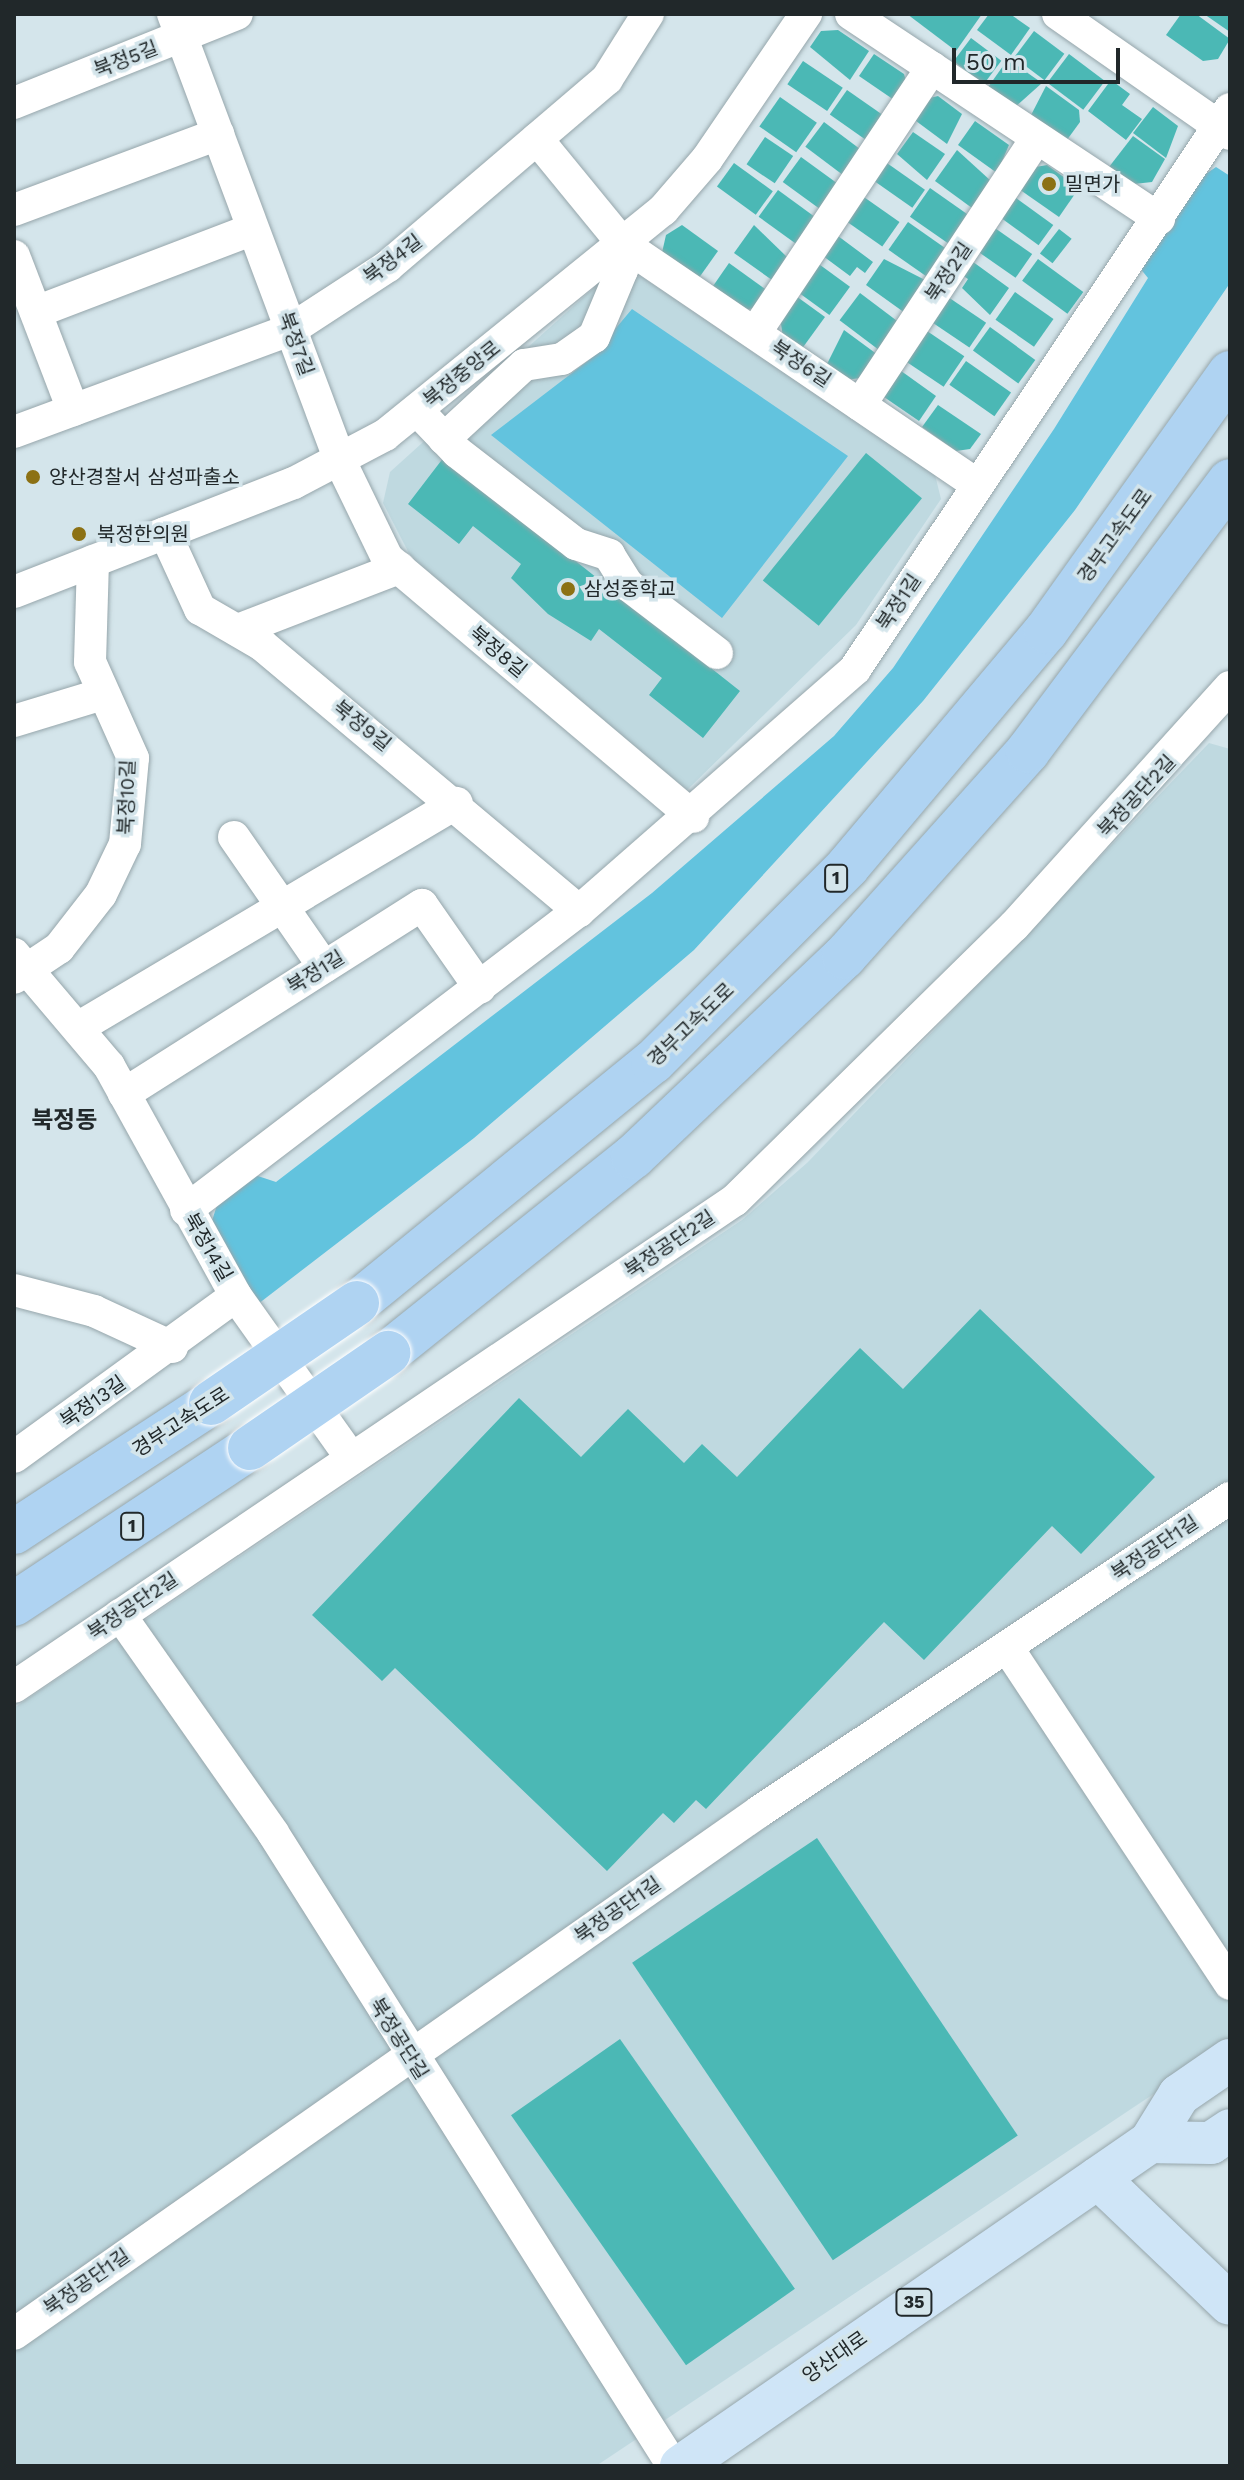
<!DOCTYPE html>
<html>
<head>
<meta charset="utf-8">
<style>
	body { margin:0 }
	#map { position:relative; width:1244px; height:2480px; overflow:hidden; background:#d4e5eb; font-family:"Work Sans","Noto Sans KR",sans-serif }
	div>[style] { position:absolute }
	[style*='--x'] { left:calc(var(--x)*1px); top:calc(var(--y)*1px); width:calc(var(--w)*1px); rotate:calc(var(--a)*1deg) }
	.built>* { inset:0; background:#bfd9e0 }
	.green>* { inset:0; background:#62c3de }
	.building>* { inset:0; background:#4bb8b5; transform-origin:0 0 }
	.roads { filter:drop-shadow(0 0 2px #96a6ab) drop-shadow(0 0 2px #96a6ab) }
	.minor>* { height:32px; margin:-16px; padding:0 16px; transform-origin:16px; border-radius:16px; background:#fff }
	.major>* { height:42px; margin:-21px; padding:0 21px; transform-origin:21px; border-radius:21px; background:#cfe5f7 }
	.highway>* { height:44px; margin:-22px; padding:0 22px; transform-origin:22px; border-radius:22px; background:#afd3f2 }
	.bridges { filter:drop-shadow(0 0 2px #fff) drop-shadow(0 0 2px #fff) }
	.highway-bridge>* { height:44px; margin:-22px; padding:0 22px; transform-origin:22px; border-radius:22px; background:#afd3f2 }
	.dots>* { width:22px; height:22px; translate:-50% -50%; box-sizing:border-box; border:4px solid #d4e5eb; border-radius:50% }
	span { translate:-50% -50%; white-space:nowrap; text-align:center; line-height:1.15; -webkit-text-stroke:7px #d4e5eb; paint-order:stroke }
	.shield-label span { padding:2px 6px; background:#d4e5eb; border:2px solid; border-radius:6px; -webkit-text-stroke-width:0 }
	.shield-label { font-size:18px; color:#21282a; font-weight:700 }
	.street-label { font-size:20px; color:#21282a }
	.poi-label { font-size:20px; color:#21282a }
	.left { translate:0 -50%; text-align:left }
	.quarter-label { font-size:24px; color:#21282a; font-weight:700 }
	.frame { position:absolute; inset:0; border:16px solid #21282a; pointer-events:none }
	.scale { position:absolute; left:952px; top:48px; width:168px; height:36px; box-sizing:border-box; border:4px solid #21282a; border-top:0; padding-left:10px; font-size:24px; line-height:28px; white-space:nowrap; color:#21282a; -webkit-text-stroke:6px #d4e5eb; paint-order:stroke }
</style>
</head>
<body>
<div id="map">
	<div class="built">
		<div style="clip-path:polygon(608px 275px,642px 277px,935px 475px,941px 499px,856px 625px,687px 790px,415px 565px,383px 503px,390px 472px)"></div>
		<div style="clip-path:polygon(1209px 743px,1230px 749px,1230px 2043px,596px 2466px,14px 2466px,14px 1708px,742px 1220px,808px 1162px)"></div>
	</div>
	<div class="green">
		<div style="clip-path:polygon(1216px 167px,1230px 176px,1230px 283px,1075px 510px,923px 701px,694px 950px,474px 1138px,258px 1304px,209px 1230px,218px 1202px,252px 1174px,276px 1182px,652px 893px,834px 736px,893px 668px,1054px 429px,1148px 278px,1139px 267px,1197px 180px)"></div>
		<div style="clip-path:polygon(632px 309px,848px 456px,722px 618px,491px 435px,589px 360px)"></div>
	</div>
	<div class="building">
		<div style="clip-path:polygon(907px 14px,982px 14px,956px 51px)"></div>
		<div style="clip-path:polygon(989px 14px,1010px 14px,1030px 28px,1011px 55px,977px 30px)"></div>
		<div style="clip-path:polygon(1181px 14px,1196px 14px,1230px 39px,1218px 59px,1203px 61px,1166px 35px)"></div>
		<div style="clip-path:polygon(1204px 14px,1230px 14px,1230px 32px)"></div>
		<div style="clip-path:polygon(838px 30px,869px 51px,850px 80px,810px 47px,821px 31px)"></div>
		<div style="left:1034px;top:31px;width:38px;height:33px;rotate:37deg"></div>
		<div style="left:971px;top:38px;width:38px;height:29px;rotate:37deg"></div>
		<div style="clip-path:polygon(874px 54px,904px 74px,908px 88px,897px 102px,859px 76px)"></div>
		<div style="left:1069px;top:54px;width:45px;height:36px;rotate:37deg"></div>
		<div style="clip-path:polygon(1008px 59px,1042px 83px,1013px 109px,986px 90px)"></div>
		<div style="left:803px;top:61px;width:48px;height:28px;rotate:34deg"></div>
		<div style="clip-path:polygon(1111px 80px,1130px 94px,1122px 105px,1142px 119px,1126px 140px,1088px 111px)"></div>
		<div style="clip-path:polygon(1046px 86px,1079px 110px,1080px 122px,1064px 144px,1029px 119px)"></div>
		<div style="left:847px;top:90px;width:49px;height:30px;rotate:35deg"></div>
		<div style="clip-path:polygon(938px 96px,962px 114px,947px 144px,912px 118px,925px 99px)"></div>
		<div style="left:780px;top:97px;width:45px;height:36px;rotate:35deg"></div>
		<div style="clip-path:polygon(1153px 107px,1178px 126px,1166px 158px,1133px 133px)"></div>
		<div style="clip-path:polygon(975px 121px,1009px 145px,997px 173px,958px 145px)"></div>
		<div style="left:824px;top:122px;width:50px;height:31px;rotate:37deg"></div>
		<div style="clip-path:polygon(913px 132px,945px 154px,927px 180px,897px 154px)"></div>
		<div style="clip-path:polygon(1133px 136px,1165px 159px,1152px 182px,1134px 184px,1109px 167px)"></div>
		<div style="left:765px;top:137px;width:34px;height:33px;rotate:34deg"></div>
		<div style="clip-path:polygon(957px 150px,991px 181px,972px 208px,935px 181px)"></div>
		<div style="left:801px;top:157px;width:51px;height:31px;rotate:36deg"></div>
		<div style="left:884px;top:161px;width:50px;height:22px;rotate:35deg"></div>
		<div style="left:734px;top:163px;width:48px;height:29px;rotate:36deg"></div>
		<div style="clip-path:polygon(1047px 165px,1079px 188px,1059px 217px,1016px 187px,1030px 168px)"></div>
		<div style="left:930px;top:188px;width:50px;height:35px;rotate:35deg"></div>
		<div style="left:778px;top:190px;width:47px;height:33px;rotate:36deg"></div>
		<div style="left:861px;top:195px;width:47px;height:30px;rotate:35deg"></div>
		<div style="left:1012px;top:195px;width:51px;height:25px;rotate:36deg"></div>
		<div style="left:908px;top:222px;width:50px;height:34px;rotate:35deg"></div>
		<div style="clip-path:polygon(682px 225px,718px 251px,696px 282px,661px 257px,666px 235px)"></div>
		<div style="clip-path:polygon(754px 225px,788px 258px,772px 280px,734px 253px)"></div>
		<div style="left:992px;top:226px;width:49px;height:29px;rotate:35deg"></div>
		<div style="left:1059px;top:229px;width:16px;height:31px;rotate:38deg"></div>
		<div style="clip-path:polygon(838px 236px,873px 262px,865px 273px,857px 267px,850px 276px,823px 256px)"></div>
		<div style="clip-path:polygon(884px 259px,927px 281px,905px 313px,866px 285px)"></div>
		<div style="clip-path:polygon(969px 259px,1009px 288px,990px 315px,962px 288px,968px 279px,959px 273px)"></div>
		<div style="left:1038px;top:259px;width:56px;height:27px;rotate:36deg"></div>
		<div style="left:816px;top:262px;width:42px;height:35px;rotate:36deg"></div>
		<div style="clip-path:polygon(729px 263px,768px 291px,757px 307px,742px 311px,711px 289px)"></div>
		<div style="left:1015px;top:292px;width:47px;height:34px;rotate:35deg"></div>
		<div style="left:860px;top:293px;width:49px;height:34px;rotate:37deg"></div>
		<div style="clip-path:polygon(796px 296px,825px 317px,801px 350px,783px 337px,780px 318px)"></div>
		<div style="left:948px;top:297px;width:46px;height:30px;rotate:34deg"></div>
		<div style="left:990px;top:327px;width:56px;height:29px;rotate:36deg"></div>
		<div style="clip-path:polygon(844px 330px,878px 355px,861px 378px,845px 380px,826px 366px)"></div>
		<div style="left:927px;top:331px;width:45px;height:37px;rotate:34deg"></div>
		<div style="left:966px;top:361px;width:55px;height:29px;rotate:35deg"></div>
		<div style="clip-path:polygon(897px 368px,936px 396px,919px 421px,884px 397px)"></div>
		<div style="clip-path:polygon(938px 405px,981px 434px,970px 449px,956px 451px,922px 427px)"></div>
		<div style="left:866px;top:453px;width:72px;height:164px;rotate:39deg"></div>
		<div style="clip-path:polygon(444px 457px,740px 691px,703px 738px,649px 695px,662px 678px,599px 629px,591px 641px,548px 614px,511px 578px,521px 564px,473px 526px,459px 544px,408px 504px)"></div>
		<div style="clip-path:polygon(980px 1309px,1155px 1477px,1081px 1554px,1052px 1526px,924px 1660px,884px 1622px,706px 1809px,696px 1800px,674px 1823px,663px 1813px,607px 1871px,395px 1668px,382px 1681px,312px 1615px,519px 1398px,581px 1457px,628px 1409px,684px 1463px,702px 1444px,737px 1477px,860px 1348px,903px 1389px)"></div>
		<div style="left:817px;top:1838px;width:359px;height:223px;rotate:56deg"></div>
		<div style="left:620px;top:2039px;width:305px;height:133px;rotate:55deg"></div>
	</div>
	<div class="roads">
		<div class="minor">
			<div style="--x:173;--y:14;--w:475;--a:69.5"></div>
			<div style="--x:339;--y:459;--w:110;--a:64.1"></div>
			<div style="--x:387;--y:558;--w:401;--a:40.2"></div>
			<div style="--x:851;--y:14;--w:370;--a:33.6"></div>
			<div style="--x:1058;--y:14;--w:210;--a:34.9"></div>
			<div style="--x:14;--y:103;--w:240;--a:-21.8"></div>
			<div style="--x:537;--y:139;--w:136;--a:50.7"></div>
			<div style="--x:623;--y:244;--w:429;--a:34.2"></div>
			<div style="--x:14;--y:210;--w:218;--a:-20.4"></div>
			<div style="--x:14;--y:256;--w:165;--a:69"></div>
			<div style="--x:36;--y:312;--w:232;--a:-20.9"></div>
			<div style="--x:755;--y:333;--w:319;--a:-56.3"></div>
			<div style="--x:860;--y:405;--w:320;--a:-56.5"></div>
			<div style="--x:417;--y:410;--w:58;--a:46.4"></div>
			<div style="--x:457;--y:452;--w:150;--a:37.7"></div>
			<div style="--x:576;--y:544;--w:35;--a:18"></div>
			<div style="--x:609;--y:555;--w:36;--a:58"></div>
			<div style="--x:628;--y:585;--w:112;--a:37.4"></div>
			<div style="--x:14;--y:432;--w:294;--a:-20.3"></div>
			<div style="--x:290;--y:330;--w:117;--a:-33.1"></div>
			<div style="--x:388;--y:266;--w:288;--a:-40.5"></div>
			<div style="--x:607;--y:79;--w:77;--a:-57.8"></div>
			<div style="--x:444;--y:439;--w:109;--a:-42.8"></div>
			<div style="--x:524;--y:365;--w:38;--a:-9"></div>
			<div style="--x:562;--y:359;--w:39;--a:-35"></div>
			<div style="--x:594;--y:337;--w:73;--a:-67.3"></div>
			<div style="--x:622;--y:270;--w:26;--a:-88"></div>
			<div style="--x:165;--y:533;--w:84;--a:65.3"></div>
			<div style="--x:200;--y:609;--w:72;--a:30.1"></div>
			<div style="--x:262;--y:645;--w:414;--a:40"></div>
			<div style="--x:14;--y:592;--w:300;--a:-21.3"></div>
			<div style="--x:294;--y:483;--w:103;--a:-27.8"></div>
			<div style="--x:385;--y:435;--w:358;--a:-39"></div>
			<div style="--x:663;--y:210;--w:67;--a:-49.2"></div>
			<div style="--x:707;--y:159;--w:176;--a:-55.7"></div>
			<div style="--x:238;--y:630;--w:173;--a:-21.1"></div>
			<div style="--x:14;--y:721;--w:93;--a:-16.9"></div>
			<div style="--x:234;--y:837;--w:158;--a:55.3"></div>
			<div style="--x:14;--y:954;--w:147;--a:49.7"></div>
			<div style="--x:109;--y:1066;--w:263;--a:61.1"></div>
			<div style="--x:236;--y:1296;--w:199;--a:54.6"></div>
			<div style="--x:14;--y:978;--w:54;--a:-33.7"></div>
			<div style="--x:59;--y:948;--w:68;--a:-52.1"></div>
			<div style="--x:101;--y:894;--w:55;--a:-64.4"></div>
			<div style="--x:125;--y:844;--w:86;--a:-84.7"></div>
			<div style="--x:133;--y:758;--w:105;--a:-114.1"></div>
			<div style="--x:90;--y:662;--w:101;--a:-88.3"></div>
			<div style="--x:81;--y:1026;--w:437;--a:-30.7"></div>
			<div style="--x:124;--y:1094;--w:353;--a:-32.4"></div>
			<div style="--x:422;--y:905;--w:101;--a:55.1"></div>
			<div style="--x:186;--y:1210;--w:494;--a:-37.3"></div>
			<div style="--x:579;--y:911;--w:367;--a:-41.2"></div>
			<div style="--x:855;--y:669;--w:674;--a:-56.19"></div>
			<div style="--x:14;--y:1290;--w:83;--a:14.7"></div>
			<div style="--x:94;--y:1311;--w:86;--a:24.8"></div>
			<div style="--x:14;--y:1457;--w:274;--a:-36"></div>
			<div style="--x:120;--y:1615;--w:266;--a:54.9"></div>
			<div style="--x:273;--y:1833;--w:749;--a:57.71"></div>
			<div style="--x:1007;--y:1647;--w:404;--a:56.5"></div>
			<div style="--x:14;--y:1687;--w:870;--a:-34.04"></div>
			<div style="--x:735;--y:1200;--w:391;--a:-44.5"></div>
			<div style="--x:1014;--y:926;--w:322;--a:-47.9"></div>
			<div style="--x:14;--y:2334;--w:911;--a:-35.03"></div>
			<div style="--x:760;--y:1811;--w:565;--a:-33.66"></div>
		</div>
		<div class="major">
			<div style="--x:1150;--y:2142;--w:61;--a:0.9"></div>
			<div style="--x:1211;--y:2143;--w:23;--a:-34"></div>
			<div style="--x:1098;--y:2178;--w:182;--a:43.7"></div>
			<div style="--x:681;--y:2466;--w:570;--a:-34.64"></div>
			<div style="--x:1150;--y:2142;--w:55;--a:-58.3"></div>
			<div style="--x:1179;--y:2095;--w:62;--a:-34.5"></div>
		</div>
		<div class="highway">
			<div style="--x:357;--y:1303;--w:382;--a:-39.2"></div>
			<div style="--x:653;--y:1062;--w:276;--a:-45.1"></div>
			<div style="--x:848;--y:866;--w:307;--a:-49.9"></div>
			<div style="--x:1046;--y:631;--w:317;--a:-54.5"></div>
			<div style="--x:388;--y:1353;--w:314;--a:-38.7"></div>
			<div style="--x:633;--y:1157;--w:291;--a:-43.5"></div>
			<div style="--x:844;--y:957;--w:276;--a:-48.2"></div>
			<div style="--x:1028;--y:751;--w:337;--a:-53.2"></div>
			<div style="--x:14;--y:1532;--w:235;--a:-33.2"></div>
			<div style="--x:14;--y:1604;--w:283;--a:-33.5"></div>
		</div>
	</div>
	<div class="bridges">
		<div class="highway-bridge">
			<div style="--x:211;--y:1403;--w:177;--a:-34.4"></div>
			<div style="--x:250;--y:1448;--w:168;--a:-34.5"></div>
		</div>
	</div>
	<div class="dots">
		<div style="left:1049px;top:184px;background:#8c7114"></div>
		<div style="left:33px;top:477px;background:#8c7114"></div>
		<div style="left:79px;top:534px;background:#8c7114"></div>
		<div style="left:568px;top:589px;background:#8c7114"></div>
	</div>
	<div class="shield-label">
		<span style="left:836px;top:878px">1</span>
		<span style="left:132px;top:1526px">1</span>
		<span style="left:914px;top:2302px">35</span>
	</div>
	<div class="street-label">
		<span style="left:126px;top:59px;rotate:-21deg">북정5길</span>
		<span style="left:393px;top:259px;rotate:-37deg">북정4길</span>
		<span style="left:949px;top:272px;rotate:-56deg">북정2길</span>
		<span style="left:296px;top:344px;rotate:70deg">북정7길</span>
		<span style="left:801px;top:364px;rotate:34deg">북정6길</span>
		<span style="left:462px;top:374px;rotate:-39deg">북정중앙로</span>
		<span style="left:1115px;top:536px;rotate:-54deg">경부고속도로</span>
		<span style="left:899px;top:602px;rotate:-56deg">북정1길</span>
		<span style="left:498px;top:652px;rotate:40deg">북정8길</span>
		<span style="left:362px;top:726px;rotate:39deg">북정9길</span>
		<span style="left:1137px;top:796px;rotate:-47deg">북정공단2길</span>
		<span style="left:127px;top:797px;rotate:-88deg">북정10길</span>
		<span style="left:316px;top:972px;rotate:-32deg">북정1길</span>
		<span style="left:691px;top:1025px;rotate:-44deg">경부고속도로</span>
		<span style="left:670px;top:1244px;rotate:-34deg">북정공단2길</span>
		<span style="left:208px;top:1247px;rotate:60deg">북정14길</span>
		<span style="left:93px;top:1402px;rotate:-35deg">북정13길</span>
		<span style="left:181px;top:1422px;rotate:-33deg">경부고속도로</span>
		<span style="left:1155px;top:1548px;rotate:-34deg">북정공단1길</span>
		<span style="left:133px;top:1606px;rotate:-34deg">북정공단2길</span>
		<span style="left:618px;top:1910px;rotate:-35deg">북정공단1길</span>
		<span style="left:399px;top:2039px;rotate:58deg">북정공단길</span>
		<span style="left:87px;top:2282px;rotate:-35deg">북정공단1길</span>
		<span style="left:835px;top:2357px;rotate:-35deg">양산대로</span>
	</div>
	<div class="poi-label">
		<span class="left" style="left:1065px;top:184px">밀면가</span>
		<span class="left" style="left:49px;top:477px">양산경찰서 삼성파출소</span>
		<span class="left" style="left:97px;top:534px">북정한의원</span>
		<span class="left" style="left:584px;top:589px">삼성중학교</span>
	</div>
	<div class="quarter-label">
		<span style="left:64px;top:1121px">북정동</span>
	</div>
	<div class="frame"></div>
	<div class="scale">50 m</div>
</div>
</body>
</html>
